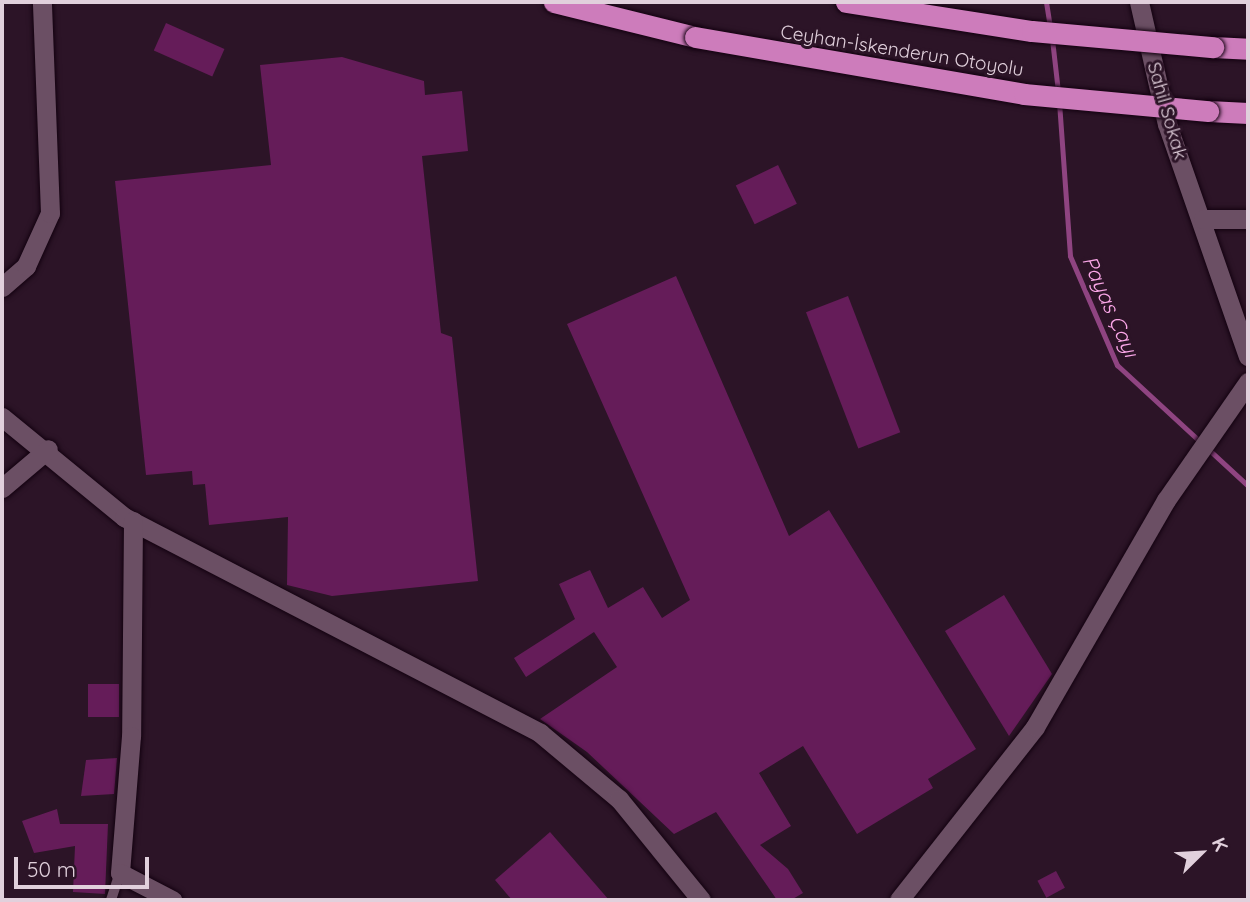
<!DOCTYPE html>
<html>
<head>
<meta charset="utf-8">
<style>
	body { margin:0 }
	#map { position:relative; width:1250px; height:902px; overflow:hidden; background:#2c1427; font-family:Quicksand,sans-serif }
	div>[style] { position:absolute }
	[style*='--x'] { left:calc(var(--x)*1px); top:calc(var(--y)*1px); width:calc(var(--w)*1px); rotate:calc(var(--a)*1deg) }
	.stream>* { height:5px; margin:-2.5px; padding:0 2.5px; transform-origin:2.5px; border-radius:2.5px; background:#8f4481 }
	.building>* { inset:0; background:#651c59; transform-origin:0 0 }
	.roads { filter:drop-shadow(0 0 2px #130210) drop-shadow(0 0 2px #130210) }
	.service>* { height:10px; margin:-5px; padding:0 5px; transform-origin:5px; border-radius:5px; background:#6b4f64 }
	.minor>* { height:19px; margin:-9.5px; padding:0 9.5px; transform-origin:9.5px; border-radius:9.5px; background:#6b4f64 }
	.tertiary>* { height:19px; margin:-9.5px; padding:0 9.5px; transform-origin:9.5px; border-radius:9.5px; background:#6b4f64 }
	.motorway>* { height:21px; margin:-10.5px; padding:0 10.5px; transform-origin:10.5px; border-radius:10.5px; background:#cd7cbb }
	.bridges { filter:drop-shadow(0 0 2px #130210) drop-shadow(0 0 2px #130210) }
	.motorway-bridge>* { height:21px; margin:-10.5px; padding:0 10.5px; transform-origin:10.5px; border-radius:10.5px; background:#cd7cbb }
	span { translate:-50% -50%; white-space:nowrap; text-align:center; line-height:1.15; -webkit-text-stroke:6px #2c1427; paint-order:stroke }
	.street-label { font-size:19px; color:#e1d0dc }
	.water-label { font-size:21px; color:#fba7e8; font-style:italic }
	.frame { position:absolute; inset:0; border:4px solid #e1d0dc; pointer-events:none }
	.north { position:absolute; left:1166px; top:818px; width:70px; height:70px; -webkit-text-stroke:5px #2c1427; paint-order:stroke; rotate:66deg; font-size:19px; font-weight:700; line-height:28px; text-align:center; color:#e1d0dc }
	.north::after { content:''; display:block; margin:auto; width:24px; height:32px; background:#e1d0dc; clip-path:polygon(50% 0,100% 100%,50% 72%,0 100%) }
	.scale { position:absolute; left:14px; top:857px; width:135px; height:32px; box-sizing:border-box; border:4px solid #e1d0dc; border-top:0; padding-left:9px; font-size:21px; line-height:24px; white-space:nowrap; color:#e1d0dc; -webkit-text-stroke:5px #2c1427; paint-order:stroke }
</style>
</head>
<body>
<div id="map">
	<div class="stream">
		<div style="--x:1046;--y:2;--w:24;--a:81"></div>
		<div style="--x:1052;--y:39;--w:53;--a:83.5"></div>
		<div style="--x:1059;--y:102;--w:154;--a:85.9"></div>
		<div style="--x:1070;--y:256;--w:119;--a:66.7"></div>
		<div style="--x:1117;--y:365;--w:178;--a:42.7"></div>
	</div>
	<div class="building">
		<div style="left:166px;top:23px;width:64px;height:30px;rotate:24deg"></div>
		<div style="clip-path:polygon(342px 57px,424px 81px,425px 95px,462px 91px,468px 151px,422px 156px,441px 333px,452px 337px,478px 581px,332px 596px,287px 585px,288px 517px,209px 525px,205px 484px,193px 485px,192px 471px,146px 475px,115px 181px,271px 165px,260px 65px)"></div>
		<div style="left:778px;top:165px;width:43px;height:47px;rotate:64deg"></div>
		<div style="clip-path:polygon(676px 276px,789px 536px,829px 510px,976px 749px,928px 779px,933px 788px,857px 834px,803px 746px,759px 773px,791px 826px,760px 845px,788px 869px,803px 893px,791px 900px,777px 900px,716px 812px,674px 834px,587px 752px,540px 719px,617px 667px,594px 632px,526px 677px,514px 658px,575px 619px,559px 584px,590px 570px,608px 608px,643px 587px,662px 618px,690px 600px,567px 324px)"></div>
		<div style="left:848px;top:296px;width:146px;height:45px;rotate:69deg"></div>
		<div style="clip-path:polygon(1004px 595px,1052px 674px,1009px 736px,945px 631px)"></div>
		<div style="left:119px;top:684px;width:33px;height:31px;rotate:90deg"></div>
		<div style="clip-path:polygon(117px 758px,114px 794px,81px 796px,86px 760px)"></div>
		<div style="clip-path:polygon(57px 809px,60px 824px,108px 824px,105px 894px,73px 892px,75px 846px,34px 853px,22px 821px)"></div>
		<div style="clip-path:polygon(550px 832px,609px 900px,512px 900px,495px 880px)"></div>
		<div style="left:1056px;top:871px;width:19px;height:21px;rotate:62deg"></div>
	</div>
	<div class="roads">
		<div class="service">
			<div style="--x:111;--y:900;--w:28;--a:-72"></div>
		</div>
		<div class="minor">
			<div style="--x:1139;--y:2;--w:125;--a:77.1"></div>
			<div style="--x:1167;--y:124;--w:246;--a:70.8"></div>
			<div style="--x:1203;--y:219;--w:45;--a:0"></div>
			<div style="--x:2;--y:417;--w:158;--a:39.3"></div>
			<div style="--x:124;--y:517;--w:469;--a:27.4"></div>
			<div style="--x:540;--y:733;--w:103;--a:39.9"></div>
			<div style="--x:619;--y:799;--w:130;--a:50.9"></div>
			<div style="--x:2;--y:488;--w:60;--a:-40.3"></div>
			<div style="--x:133;--y:521;--w:215;--a:90.5"></div>
			<div style="--x:131;--y:736;--w:137;--a:94.6"></div>
			<div style="--x:120;--y:873;--w:59;--a:27.4"></div>
			<div style="--x:899;--y:900;--w:220;--a:-51.8"></div>
			<div style="--x:1035;--y:727;--w:262;--a:-60"></div>
			<div style="--x:1166;--y:500;--w:144;--a:-55.2"></div>
		</div>
		<div class="tertiary">
			<div style="--x:2;--y:287;--w:32;--a:-41"></div>
			<div style="--x:26;--y:266;--w:58;--a:-65.6"></div>
			<div style="--x:50;--y:213;--w:211;--a:-92.2"></div>
		</div>
		<div class="motorway">
			<div style="--x:554;--y:2;--w:145;--a:13.9"></div>
			<div style="--x:1213;--y:47;--w:35;--a:3"></div>
			<div style="--x:1208;--y:111;--w:40;--a:2.9"></div>
		</div>
	</div>
	<div class="bridges">
		<div class="motorway-bridge">
			<div style="--x:846;--y:2;--w:188;--a:8.9"></div>
			<div style="--x:1032;--y:31;--w:182;--a:5.1"></div>
			<div style="--x:695;--y:37;--w:334;--a:9.8"></div>
			<div style="--x:1024;--y:94;--w:185;--a:5.3"></div>
		</div>
	</div>
	<div class="street-label">
		<span style="left:902px;top:51px;rotate:9deg">Ceyhan-İskenderun Otoyolu</span>
		<span style="left:1167px;top:111px;rotate:74deg">Sahil Sokak</span>
	</div>
	<div class="water-label">
		<span style="left:1111px;top:306px;rotate:66deg">Payas Çayı</span>
	</div>
	<div class="frame"></div>
	<div class="north">K</div>
	<div class="scale">50 m</div>
</div>
</body>
</html>
